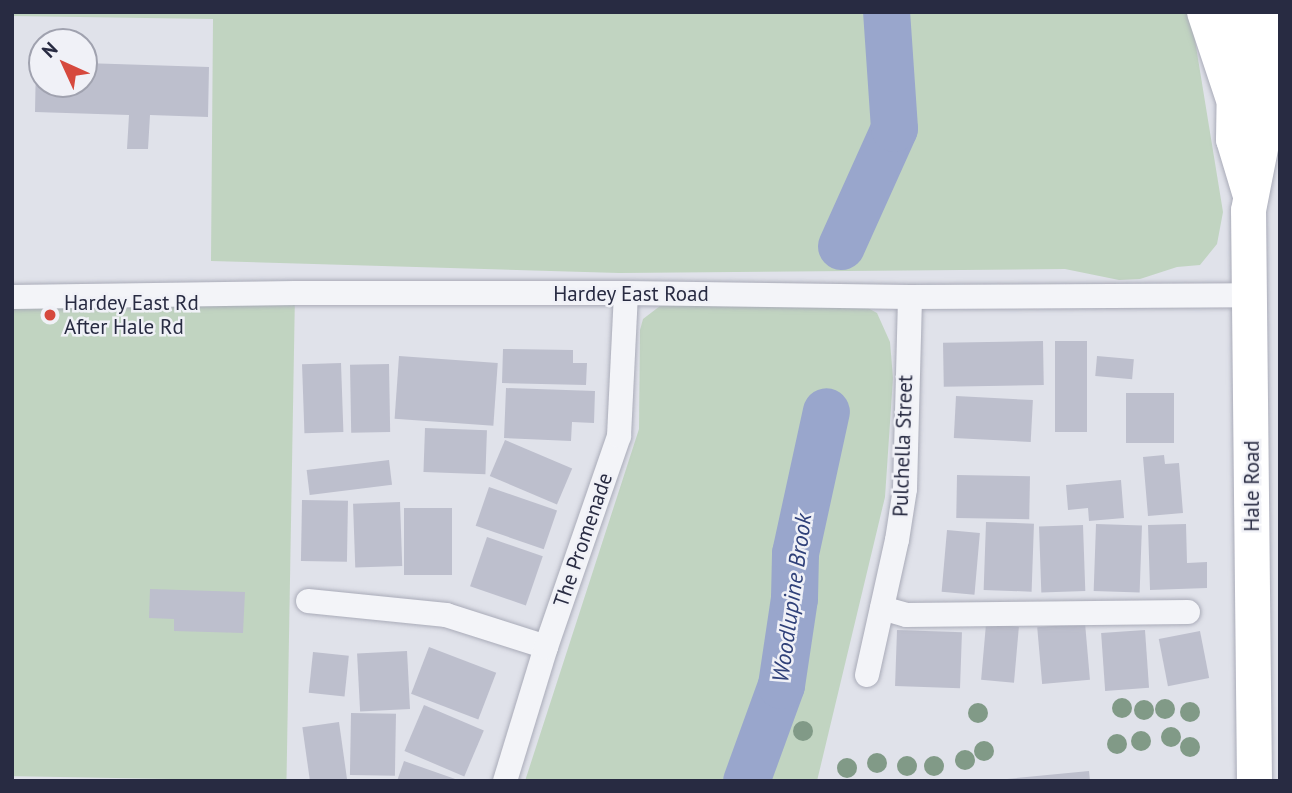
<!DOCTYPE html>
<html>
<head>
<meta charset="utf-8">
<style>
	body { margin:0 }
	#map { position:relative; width:1292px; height:793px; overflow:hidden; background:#e0e2ea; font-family:"PT Sans",sans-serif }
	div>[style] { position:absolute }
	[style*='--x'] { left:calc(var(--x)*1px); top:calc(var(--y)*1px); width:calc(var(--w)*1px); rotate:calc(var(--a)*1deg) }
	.green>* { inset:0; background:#c1d4c1; transform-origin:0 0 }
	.river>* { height:47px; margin:-23.5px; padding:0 23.5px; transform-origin:23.5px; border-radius:23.5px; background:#99a6cc }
	.building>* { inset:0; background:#bdbfcd; transform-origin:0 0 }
	.roads { filter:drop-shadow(0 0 2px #a9abb8) drop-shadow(0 0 2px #a9abb8) }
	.street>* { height:24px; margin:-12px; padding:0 12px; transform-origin:12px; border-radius:12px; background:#f3f4f8 }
	.secondary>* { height:35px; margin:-17.5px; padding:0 17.5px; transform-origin:17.5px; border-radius:17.5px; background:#fff }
	.highway>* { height:38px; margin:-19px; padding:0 19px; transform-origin:19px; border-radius:19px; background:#fff }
	.trees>* { width:20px; height:20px; margin:-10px; border-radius:50%; background:#819a87 }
	.dots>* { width:19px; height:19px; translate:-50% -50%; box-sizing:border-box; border:4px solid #f0f1f7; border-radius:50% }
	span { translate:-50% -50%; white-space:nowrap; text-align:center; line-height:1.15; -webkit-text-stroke:5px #f0f1f7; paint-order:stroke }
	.street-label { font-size:21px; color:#282b42 }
	.poi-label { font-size:21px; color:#282b42 }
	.left { translate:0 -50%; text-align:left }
	.water-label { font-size:23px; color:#2f4079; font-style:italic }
	.frame { position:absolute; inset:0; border:14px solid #282b42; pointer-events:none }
	.north { position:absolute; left:28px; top:28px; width:70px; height:70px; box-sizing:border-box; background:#f0f1f7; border:2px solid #a0a2af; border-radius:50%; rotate:315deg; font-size:19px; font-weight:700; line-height:28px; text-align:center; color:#282b42 }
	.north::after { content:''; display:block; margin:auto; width:24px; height:32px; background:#d6493e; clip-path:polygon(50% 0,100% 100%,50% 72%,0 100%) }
</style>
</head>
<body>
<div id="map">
	<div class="green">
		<div style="clip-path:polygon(12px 12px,1187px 12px,1192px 22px,1223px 212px,1217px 244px,1200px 265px,1177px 267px,1140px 279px,1119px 280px,1065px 269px,619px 273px,211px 261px,213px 19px,12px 16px)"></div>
		<div style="left:295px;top:293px;width:488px;height:283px;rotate:91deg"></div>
		<div style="clip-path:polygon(859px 303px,877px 313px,890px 342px,893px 378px,885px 497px,817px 781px,525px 781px,639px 429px,640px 330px,643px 319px,660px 306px)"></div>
	</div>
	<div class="river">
		<div style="--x:841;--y:246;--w:129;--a:-65.8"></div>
		<div style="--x:894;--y:128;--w:116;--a:-93.9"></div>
		<div style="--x:746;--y:781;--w:102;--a:-70"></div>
		<div style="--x:781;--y:685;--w:88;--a:-81.5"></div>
		<div style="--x:794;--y:598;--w:45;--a:-88.7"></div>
		<div style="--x:795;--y:553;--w:145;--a:-77.7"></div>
	</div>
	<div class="building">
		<div style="clip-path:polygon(36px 61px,42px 61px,42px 84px,84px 84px,84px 63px,209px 67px,208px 117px,150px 115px,148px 149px,127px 149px,129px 115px,35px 112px)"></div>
		<div style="left:1043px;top:341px;width:44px;height:100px;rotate:89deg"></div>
		<div style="left:1055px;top:341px;width:32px;height:91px"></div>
		<div style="clip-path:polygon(503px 349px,573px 350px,573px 363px,587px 363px,586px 385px,502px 383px)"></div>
		<div style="left:399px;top:356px;width:99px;height:63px;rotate:4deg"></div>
		<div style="left:1097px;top:356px;width:37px;height:20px;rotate:5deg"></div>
		<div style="left:341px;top:363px;width:69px;height:39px;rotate:88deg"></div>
		<div style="left:389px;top:364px;width:68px;height:39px;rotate:89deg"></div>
		<div style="clip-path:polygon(506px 388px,595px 391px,594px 423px,572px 422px,571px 441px,504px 438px)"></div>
		<div style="left:1174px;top:393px;width:50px;height:48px;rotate:90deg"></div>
		<div style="left:956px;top:396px;width:77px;height:42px;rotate:3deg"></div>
		<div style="left:425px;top:428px;width:62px;height:44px;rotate:2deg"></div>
		<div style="left:505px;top:440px;width:73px;height:39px;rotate:23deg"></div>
		<div style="clip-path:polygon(1164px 455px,1165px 464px,1179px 463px,1183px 513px,1148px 516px,1143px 457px)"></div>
		<div style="left:389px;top:460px;width:25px;height:83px;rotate:83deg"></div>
		<div style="left:957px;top:475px;width:73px;height:43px;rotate:1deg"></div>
		<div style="clip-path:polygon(1121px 480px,1124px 518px,1089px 521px,1088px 508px,1068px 510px,1066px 485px)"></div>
		<div style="left:489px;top:487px;width:72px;height:41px;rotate:19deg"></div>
		<div style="left:302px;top:500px;width:46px;height:61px;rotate:1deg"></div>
		<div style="left:400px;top:502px;width:64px;height:47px;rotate:88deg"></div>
		<div style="left:404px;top:508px;width:48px;height:67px"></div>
		<div style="left:986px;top:522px;width:48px;height:68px;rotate:2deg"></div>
		<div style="left:1096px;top:524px;width:46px;height:67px;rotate:2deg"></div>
		<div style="clip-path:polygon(1186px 524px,1187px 563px,1207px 562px,1207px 588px,1150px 590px,1148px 525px)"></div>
		<div style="left:1083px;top:525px;width:66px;height:44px;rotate:88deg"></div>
		<div style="left:947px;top:530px;width:33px;height:62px;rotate:5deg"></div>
		<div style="left:487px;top:537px;width:59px;height:52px;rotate:19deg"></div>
		<div style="clip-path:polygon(150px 589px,245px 592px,243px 633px,174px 631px,174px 619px,149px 618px)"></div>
		<div style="left:1085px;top:623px;width:57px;height:48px;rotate:85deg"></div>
		<div style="left:986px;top:624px;width:33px;height:56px;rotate:5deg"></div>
		<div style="left:897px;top:630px;width:65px;height:56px;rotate:2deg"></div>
		<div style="left:1145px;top:630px;width:58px;height:44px;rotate:86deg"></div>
		<div style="left:1200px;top:631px;width:48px;height:42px;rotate:79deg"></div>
		<div style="left:429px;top:647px;width:72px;height:50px;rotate:21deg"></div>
		<div style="left:407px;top:651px;width:58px;height:50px;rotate:87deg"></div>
		<div style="left:313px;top:652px;width:36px;height:41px;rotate:6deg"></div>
		<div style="left:424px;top:705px;width:65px;height:50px;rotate:23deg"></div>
		<div style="left:351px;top:713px;width:45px;height:62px;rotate:1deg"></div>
		<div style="left:339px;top:722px;width:59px;height:37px;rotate:82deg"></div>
		<div style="clip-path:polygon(404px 761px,458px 780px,458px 781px,397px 781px)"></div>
		<div style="clip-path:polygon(1089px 771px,1090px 781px,1007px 781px,1007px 779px)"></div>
	</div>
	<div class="roads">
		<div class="street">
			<div style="--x:12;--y:297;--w:283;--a:-0.8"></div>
			<div style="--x:295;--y:293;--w:331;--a:0"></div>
			<div style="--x:626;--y:293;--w:284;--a:0.8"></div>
			<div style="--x:910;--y:297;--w:340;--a:-0.3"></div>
			<div style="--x:308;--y:601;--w:139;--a:5.8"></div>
			<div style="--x:446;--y:615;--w:105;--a:17.7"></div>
			<div style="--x:882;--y:608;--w:25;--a:16"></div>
			<div style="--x:906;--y:615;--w:282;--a:-0.6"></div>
			<div style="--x:867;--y:675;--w:138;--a:-77.5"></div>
			<div style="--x:897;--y:540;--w:52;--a:-81.1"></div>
			<div style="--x:905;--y:489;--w:192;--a:-88.5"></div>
			<div style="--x:505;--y:781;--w:140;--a:-73"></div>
			<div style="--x:546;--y:647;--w:223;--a:-70.9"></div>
			<div style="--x:619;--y:436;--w:143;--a:-87.2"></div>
		</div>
		<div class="secondary">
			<div style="--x:1235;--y:12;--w:127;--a:90.9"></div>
			<div style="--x:1233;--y:139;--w:55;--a:73.2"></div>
			<div style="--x:1254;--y:781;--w:571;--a:-90.6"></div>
			<div style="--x:1248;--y:210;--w:73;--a:-79"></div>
			<div style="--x:1262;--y:138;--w:126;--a:-89.1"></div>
		</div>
		<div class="highway">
			<div style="--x:1206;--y:12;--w:89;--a:71.6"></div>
			<div style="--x:1264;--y:34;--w:21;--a:-39"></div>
		</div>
	</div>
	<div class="trees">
		<div style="left:1122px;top:708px"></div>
		<div style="left:1165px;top:709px"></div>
		<div style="left:1144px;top:710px"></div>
		<div style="left:1190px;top:712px"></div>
		<div style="left:978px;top:713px"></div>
		<div style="left:803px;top:731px"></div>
		<div style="left:1171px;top:737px"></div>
		<div style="left:1141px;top:741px"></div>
		<div style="left:1117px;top:744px"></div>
		<div style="left:1190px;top:747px"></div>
		<div style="left:984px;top:751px"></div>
		<div style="left:965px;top:760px"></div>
		<div style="left:877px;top:763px"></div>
		<div style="left:907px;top:766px"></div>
		<div style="left:934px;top:766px"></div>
		<div style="left:847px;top:768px"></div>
	</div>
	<div class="dots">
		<div style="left:50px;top:315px;background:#d6493e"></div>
	</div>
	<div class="street-label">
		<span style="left:631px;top:294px">Hardey East Road</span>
		<span style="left:903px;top:446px;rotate:-88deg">Pulchella Street</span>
		<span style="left:1252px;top:486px;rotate:-90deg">Hale Road</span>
		<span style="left:583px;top:540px;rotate:-71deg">The Promenade</span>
	</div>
	<div class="poi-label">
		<span class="left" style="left:64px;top:315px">Hardey East Rd<br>After Hale Rd</span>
	</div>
	<div class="water-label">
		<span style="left:792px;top:598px;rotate:-82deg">Woodlupine Brook</span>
	</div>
	<div class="frame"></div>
	<div class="north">N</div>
</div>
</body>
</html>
